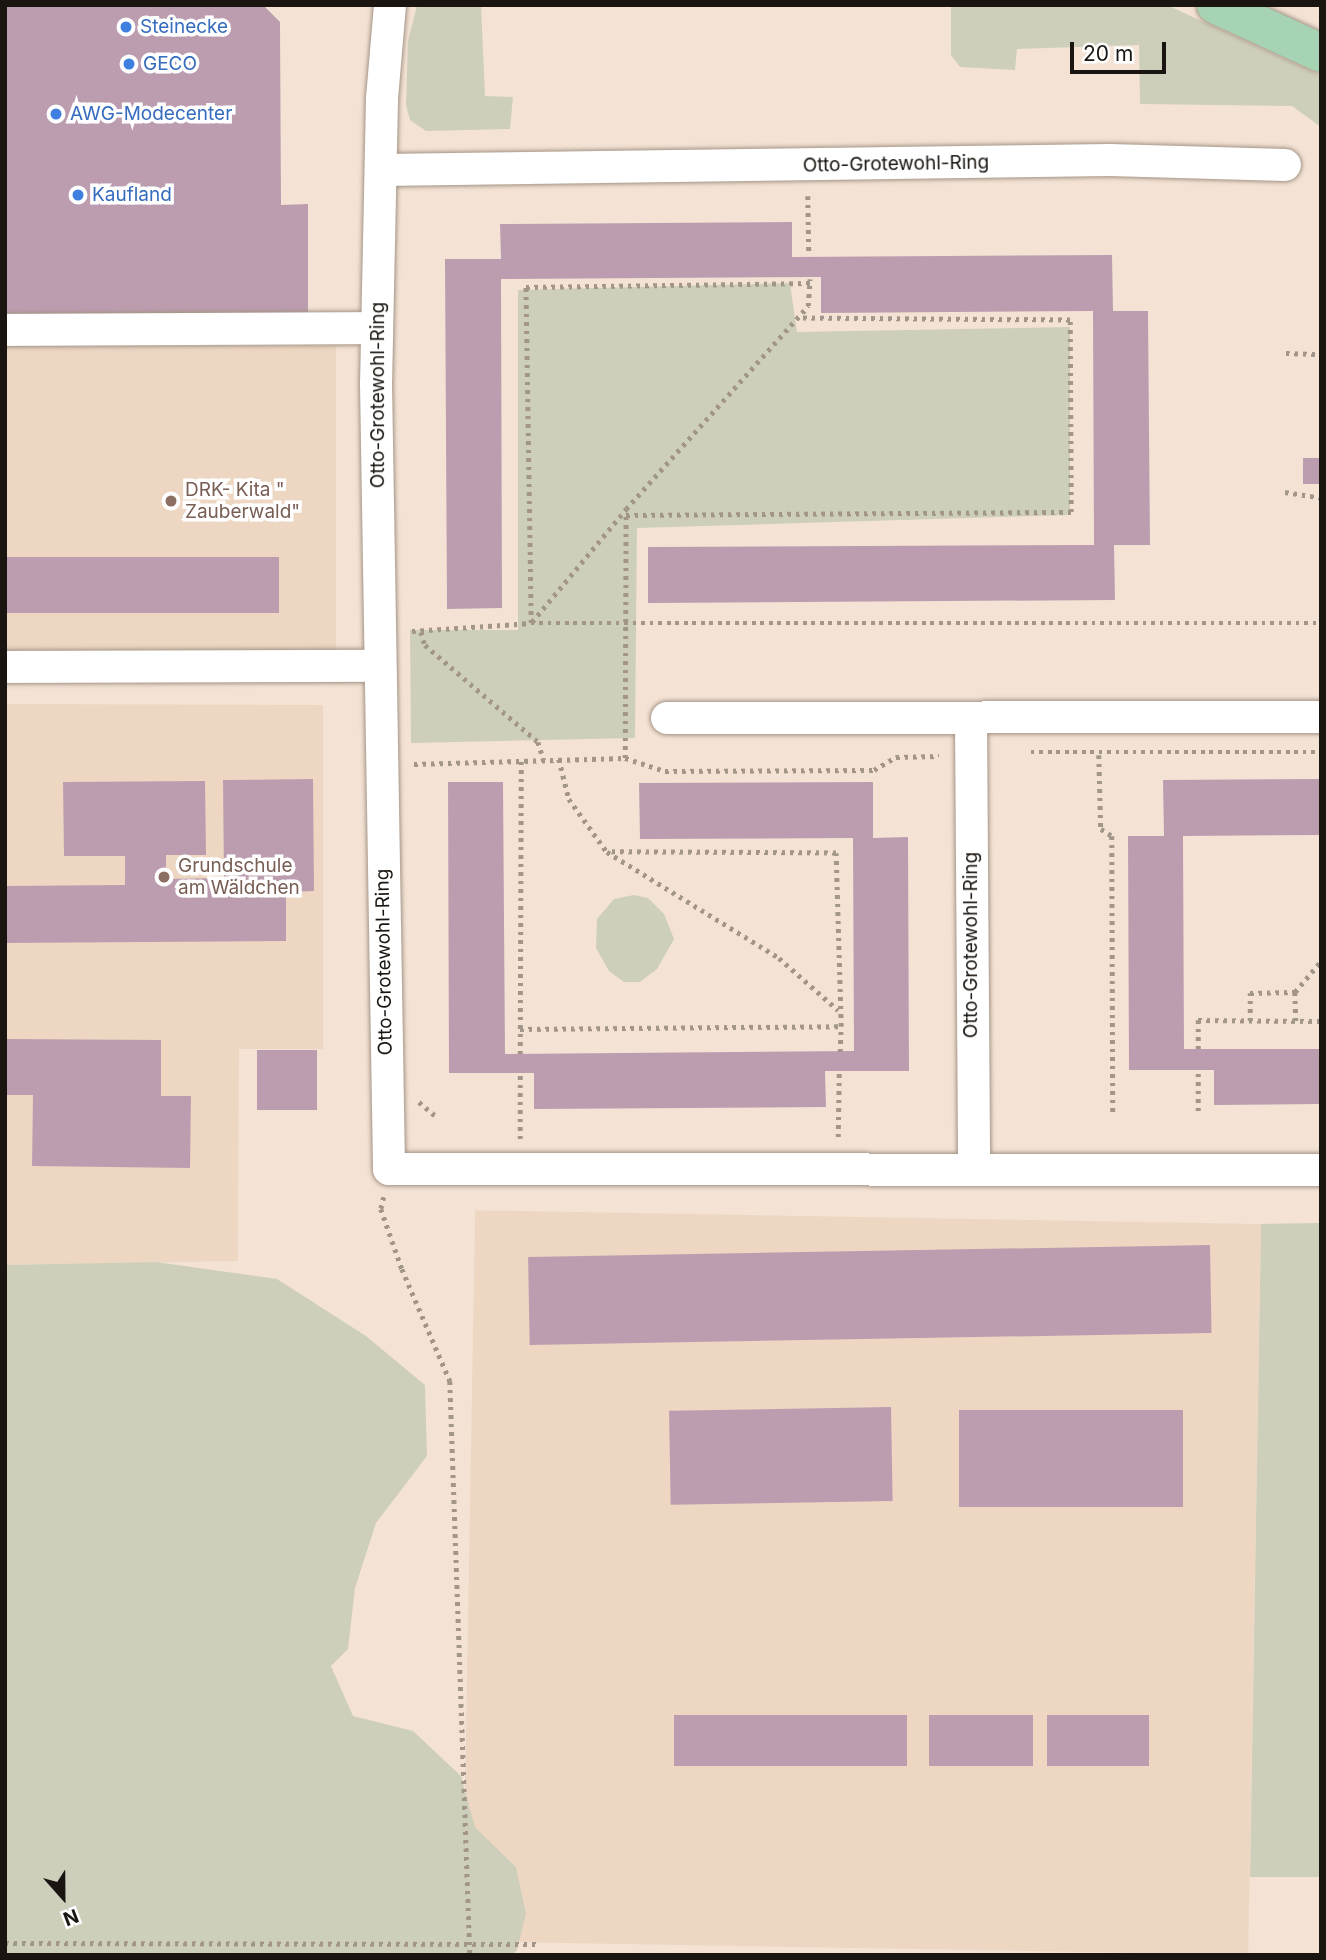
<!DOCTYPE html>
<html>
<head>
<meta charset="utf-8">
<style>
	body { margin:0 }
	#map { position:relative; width:1326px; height:1960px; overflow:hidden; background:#f4e3d5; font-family:Inter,sans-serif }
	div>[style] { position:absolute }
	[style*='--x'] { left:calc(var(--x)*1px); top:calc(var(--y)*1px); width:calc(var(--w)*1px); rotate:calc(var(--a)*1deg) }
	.built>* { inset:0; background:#edd7c3; transform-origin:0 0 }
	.green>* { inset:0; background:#cecfbb }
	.building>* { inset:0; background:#bc9daf; transform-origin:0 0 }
	.path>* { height:4.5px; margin-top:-2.25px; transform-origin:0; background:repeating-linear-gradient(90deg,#a2968b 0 3.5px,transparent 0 8.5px) }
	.roads { filter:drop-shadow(0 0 2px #a49587) drop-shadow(0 0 2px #a49587) }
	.minor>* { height:32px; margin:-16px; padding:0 16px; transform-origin:16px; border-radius:16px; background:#fff }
	.major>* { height:38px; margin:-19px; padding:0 19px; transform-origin:19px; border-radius:19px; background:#a6d3b3 }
	.dots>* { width:19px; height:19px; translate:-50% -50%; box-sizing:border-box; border:4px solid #fff; border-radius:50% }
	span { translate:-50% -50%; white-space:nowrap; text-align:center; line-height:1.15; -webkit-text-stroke:7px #fff; paint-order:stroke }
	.shop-label { font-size:19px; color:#366cbe }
	.left { translate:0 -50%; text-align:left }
	.street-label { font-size:19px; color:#1a1510 }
	.education-label { font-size:19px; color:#785e54 }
	.frame { position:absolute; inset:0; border:7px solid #1a1510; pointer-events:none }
	.north { position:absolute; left:28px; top:1862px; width:70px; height:70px; -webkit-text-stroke:5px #fff; paint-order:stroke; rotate:159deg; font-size:19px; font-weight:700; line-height:28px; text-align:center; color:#1a1510 }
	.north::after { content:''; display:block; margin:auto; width:24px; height:32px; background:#1a1510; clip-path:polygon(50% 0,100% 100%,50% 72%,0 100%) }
	.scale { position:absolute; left:1070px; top:42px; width:96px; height:32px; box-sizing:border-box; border:4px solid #1a1510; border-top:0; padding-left:9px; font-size:21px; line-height:24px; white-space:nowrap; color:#1a1510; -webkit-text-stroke:5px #fff; paint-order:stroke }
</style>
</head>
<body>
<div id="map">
	<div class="built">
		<div style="left:336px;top:346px;width:306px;height:331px;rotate:90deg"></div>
		<div style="clip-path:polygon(5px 704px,323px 705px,323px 1049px,239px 1049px,238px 1261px,5px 1265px)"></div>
		<div style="left:1261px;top:1224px;width:731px;height:786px;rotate:91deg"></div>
	</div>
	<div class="green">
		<div style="clip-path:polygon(417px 5px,481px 5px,485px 96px,513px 97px,510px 129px,426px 131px,410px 120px,406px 105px,408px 41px)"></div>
		<div style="clip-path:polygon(951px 5px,1167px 5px,1321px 76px,1321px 127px,1292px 106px,1140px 104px,1139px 45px,1017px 49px,1015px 70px,960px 67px,951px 55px)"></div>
		<div style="clip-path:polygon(790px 283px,797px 332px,1070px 327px,1070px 515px,637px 528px,635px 738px,411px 743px,410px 630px,518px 630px,518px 290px)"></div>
		<div style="clip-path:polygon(634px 895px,648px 898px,664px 914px,674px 939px,657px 969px,640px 982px,624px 982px,609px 971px,596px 948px,597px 919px,614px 899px)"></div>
		<div style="clip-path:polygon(1321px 1223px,1321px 1877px,1250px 1877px,1261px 1224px)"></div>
		<div style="clip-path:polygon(156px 1262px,277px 1279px,366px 1336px,425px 1385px,427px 1456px,376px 1523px,355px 1588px,348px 1649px,331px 1666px,353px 1716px,413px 1731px,461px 1776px,475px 1827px,516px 1867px,526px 1914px,517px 1950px,512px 1955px,5px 1955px,5px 1265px)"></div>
	</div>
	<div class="building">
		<div style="clip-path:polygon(5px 5px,263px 5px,280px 22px,281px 205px,308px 204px,308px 318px,5px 318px)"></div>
		<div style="clip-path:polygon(792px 222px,792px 257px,1112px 255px,1113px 311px,1148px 311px,1150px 545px,1114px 545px,1115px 600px,648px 603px,648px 547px,1094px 545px,1093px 311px,821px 313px,821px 277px,501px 279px,502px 608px,447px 609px,445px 259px,501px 259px,500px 224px)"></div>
		<div style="left:1321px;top:458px;width:26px;height:18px;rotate:90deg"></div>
		<div style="left:279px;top:557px;width:56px;height:274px;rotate:90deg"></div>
		<div style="clip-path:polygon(313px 779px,314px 891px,286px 892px,286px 941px,5px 943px,5px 886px,125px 885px,125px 856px,64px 856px,63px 782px,205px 781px,206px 855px,166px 855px,166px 879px,224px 878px,223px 780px)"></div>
		<div style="clip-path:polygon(1321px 779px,1321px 835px,1183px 836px,1184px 1049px,1321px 1049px,1321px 1104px,1214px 1105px,1214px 1070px,1129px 1070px,1128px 836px,1164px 836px,1163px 780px)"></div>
		<div style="clip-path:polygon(448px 782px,503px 782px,505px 1054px,854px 1051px,853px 838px,640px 839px,639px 783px,873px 782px,873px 838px,908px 837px,909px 1071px,825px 1071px,826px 1107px,534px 1109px,534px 1073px,449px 1073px)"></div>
		<div style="clip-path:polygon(5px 1039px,161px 1040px,161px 1096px,191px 1096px,190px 1168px,32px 1166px,33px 1095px,5px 1095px)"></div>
		<div style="left:257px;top:1050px;width:60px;height:60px"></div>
		<div style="left:1210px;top:1245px;width:88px;height:682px;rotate:89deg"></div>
		<div style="left:891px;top:1407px;width:94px;height:222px;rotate:89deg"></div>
		<div style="left:1183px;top:1410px;width:97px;height:224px;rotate:90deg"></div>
		<div style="left:674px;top:1715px;width:233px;height:51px"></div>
		<div style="left:929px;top:1715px;width:104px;height:51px"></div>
		<div style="left:1047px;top:1715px;width:102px;height:51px"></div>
	</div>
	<div class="path">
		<div style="--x:808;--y:196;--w:58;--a:89"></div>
		<div style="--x:1286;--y:353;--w:35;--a:2"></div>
		<div style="--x:1285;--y:492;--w:36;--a:9"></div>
		<div style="--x:626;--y:515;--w:445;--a:-0.4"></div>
		<div style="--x:1071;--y:512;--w:192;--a:-90.3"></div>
		<div style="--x:1070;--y:320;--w:273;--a:-179.6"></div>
		<div style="--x:532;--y:622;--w:147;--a:-50.2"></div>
		<div style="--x:626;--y:509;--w:273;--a:-48.1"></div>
		<div style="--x:808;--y:306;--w:27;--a:-86"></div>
		<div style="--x:531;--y:623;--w:336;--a:-90.9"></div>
		<div style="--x:526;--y:287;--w:284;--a:-0.8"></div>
		<div style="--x:412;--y:631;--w:119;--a:-3.8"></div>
		<div style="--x:531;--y:623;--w:790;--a:0"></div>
		<div style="--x:421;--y:632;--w:14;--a:73"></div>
		<div style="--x:425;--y:645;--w:149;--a:40.6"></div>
		<div style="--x:538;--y:742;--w:19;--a:72"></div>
		<div style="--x:1031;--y:752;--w:290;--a:0"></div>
		<div style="--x:1099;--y:755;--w:74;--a:88.5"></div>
		<div style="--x:1101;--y:829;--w:13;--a:32"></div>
		<div style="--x:1112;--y:836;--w:276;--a:89.8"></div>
		<div style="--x:625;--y:758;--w:245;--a:-89.8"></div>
		<div style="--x:559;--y:759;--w:41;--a:76"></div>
		<div style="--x:569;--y:799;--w:65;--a:54.4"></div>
		<div style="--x:607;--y:852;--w:202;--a:31.6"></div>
		<div style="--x:779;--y:958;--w:79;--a:41.4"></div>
		<div style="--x:414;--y:764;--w:211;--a:-1.6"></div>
		<div style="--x:625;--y:758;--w:42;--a:18"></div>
		<div style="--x:665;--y:771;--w:209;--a:-0.3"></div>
		<div style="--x:874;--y:770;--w:26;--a:-31"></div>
		<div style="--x:896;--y:757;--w:43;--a:-1.3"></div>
		<div style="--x:1295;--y:992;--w:29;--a:88"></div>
		<div style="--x:1250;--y:1021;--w:28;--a:-90"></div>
		<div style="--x:1250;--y:993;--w:45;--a:-1.3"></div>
		<div style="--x:1295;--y:992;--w:40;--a:-50"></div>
		<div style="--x:520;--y:1029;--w:321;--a:-0.5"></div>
		<div style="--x:841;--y:1026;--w:173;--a:-91.7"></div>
		<div style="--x:836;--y:853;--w:229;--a:-179.7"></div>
		<div style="--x:1198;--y:1049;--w:29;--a:-90"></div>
		<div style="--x:1198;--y:1020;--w:123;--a:0.5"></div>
		<div style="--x:840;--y:1052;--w:26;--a:-88"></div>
		<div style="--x:520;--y:1054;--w:293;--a:-89.8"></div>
		<div style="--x:419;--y:1102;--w:23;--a:40"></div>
		<div style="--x:1198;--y:1111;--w:41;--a:-90"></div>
		<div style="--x:838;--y:1137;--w:65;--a:-89.1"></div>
		<div style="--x:520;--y:1139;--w:66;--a:-90"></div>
		<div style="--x:384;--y:1197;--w:12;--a:104"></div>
		<div style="--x:381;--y:1209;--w:64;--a:70.7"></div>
		<div style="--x:402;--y:1269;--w:122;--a:66.8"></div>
		<div style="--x:450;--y:1381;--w:574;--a:88"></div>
		<div style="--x:5;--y:1943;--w:532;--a:0.11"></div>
	</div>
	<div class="roads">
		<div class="minor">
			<div style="--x:390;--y:5;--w:94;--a:94.9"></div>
			<div style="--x:382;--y:99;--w:284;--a:91.2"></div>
			<div style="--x:376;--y:383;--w:786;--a:89.05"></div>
			<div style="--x:389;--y:1169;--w:932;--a:0.06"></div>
			<div style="--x:381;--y:170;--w:729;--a:-0.79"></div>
			<div style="--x:1110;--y:160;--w:175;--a:1.6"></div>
			<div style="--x:5;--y:330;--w:372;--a:-0.3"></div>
			<div style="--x:5;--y:667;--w:372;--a:-0.2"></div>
			<div style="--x:667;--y:718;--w:654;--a:-0.09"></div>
			<div style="--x:971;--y:719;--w:451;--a:89.6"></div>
		</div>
		<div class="major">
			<div style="--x:1216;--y:5;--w:115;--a:24.6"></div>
		</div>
	</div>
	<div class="dots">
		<div style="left:126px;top:27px;background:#3f7fe0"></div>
		<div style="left:129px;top:64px;background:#3f7fe0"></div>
		<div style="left:56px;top:114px;background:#3f7fe0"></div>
		<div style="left:78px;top:195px;background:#3f7fe0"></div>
		<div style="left:171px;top:501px;background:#8d6e63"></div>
		<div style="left:164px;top:877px;background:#8d6e63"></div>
	</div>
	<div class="shop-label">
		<span class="left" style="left:140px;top:27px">Steinecke</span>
		<span class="left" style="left:143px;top:64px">GECO</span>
		<span class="left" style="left:70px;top:114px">AWG-Modecenter</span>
		<span class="left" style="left:92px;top:195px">Kaufland</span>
	</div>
	<div class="street-label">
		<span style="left:896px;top:164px;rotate:-1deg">Otto-Grotewohl-Ring</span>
		<span style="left:378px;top:395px;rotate:-90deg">Otto-Grotewohl-Ring</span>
		<span style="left:971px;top:945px;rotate:-90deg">Otto-Grotewohl-Ring</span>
		<span style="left:384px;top:962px;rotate:-91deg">Otto-Grotewohl-Ring</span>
	</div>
	<div class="education-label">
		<span class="left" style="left:185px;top:501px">DRK- Kita "<br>Zauberwald"</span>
		<span class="left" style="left:178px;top:877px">Grundschule<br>am Wäldchen</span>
	</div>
	<div class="frame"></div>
	<div class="north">N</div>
	<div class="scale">20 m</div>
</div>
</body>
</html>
